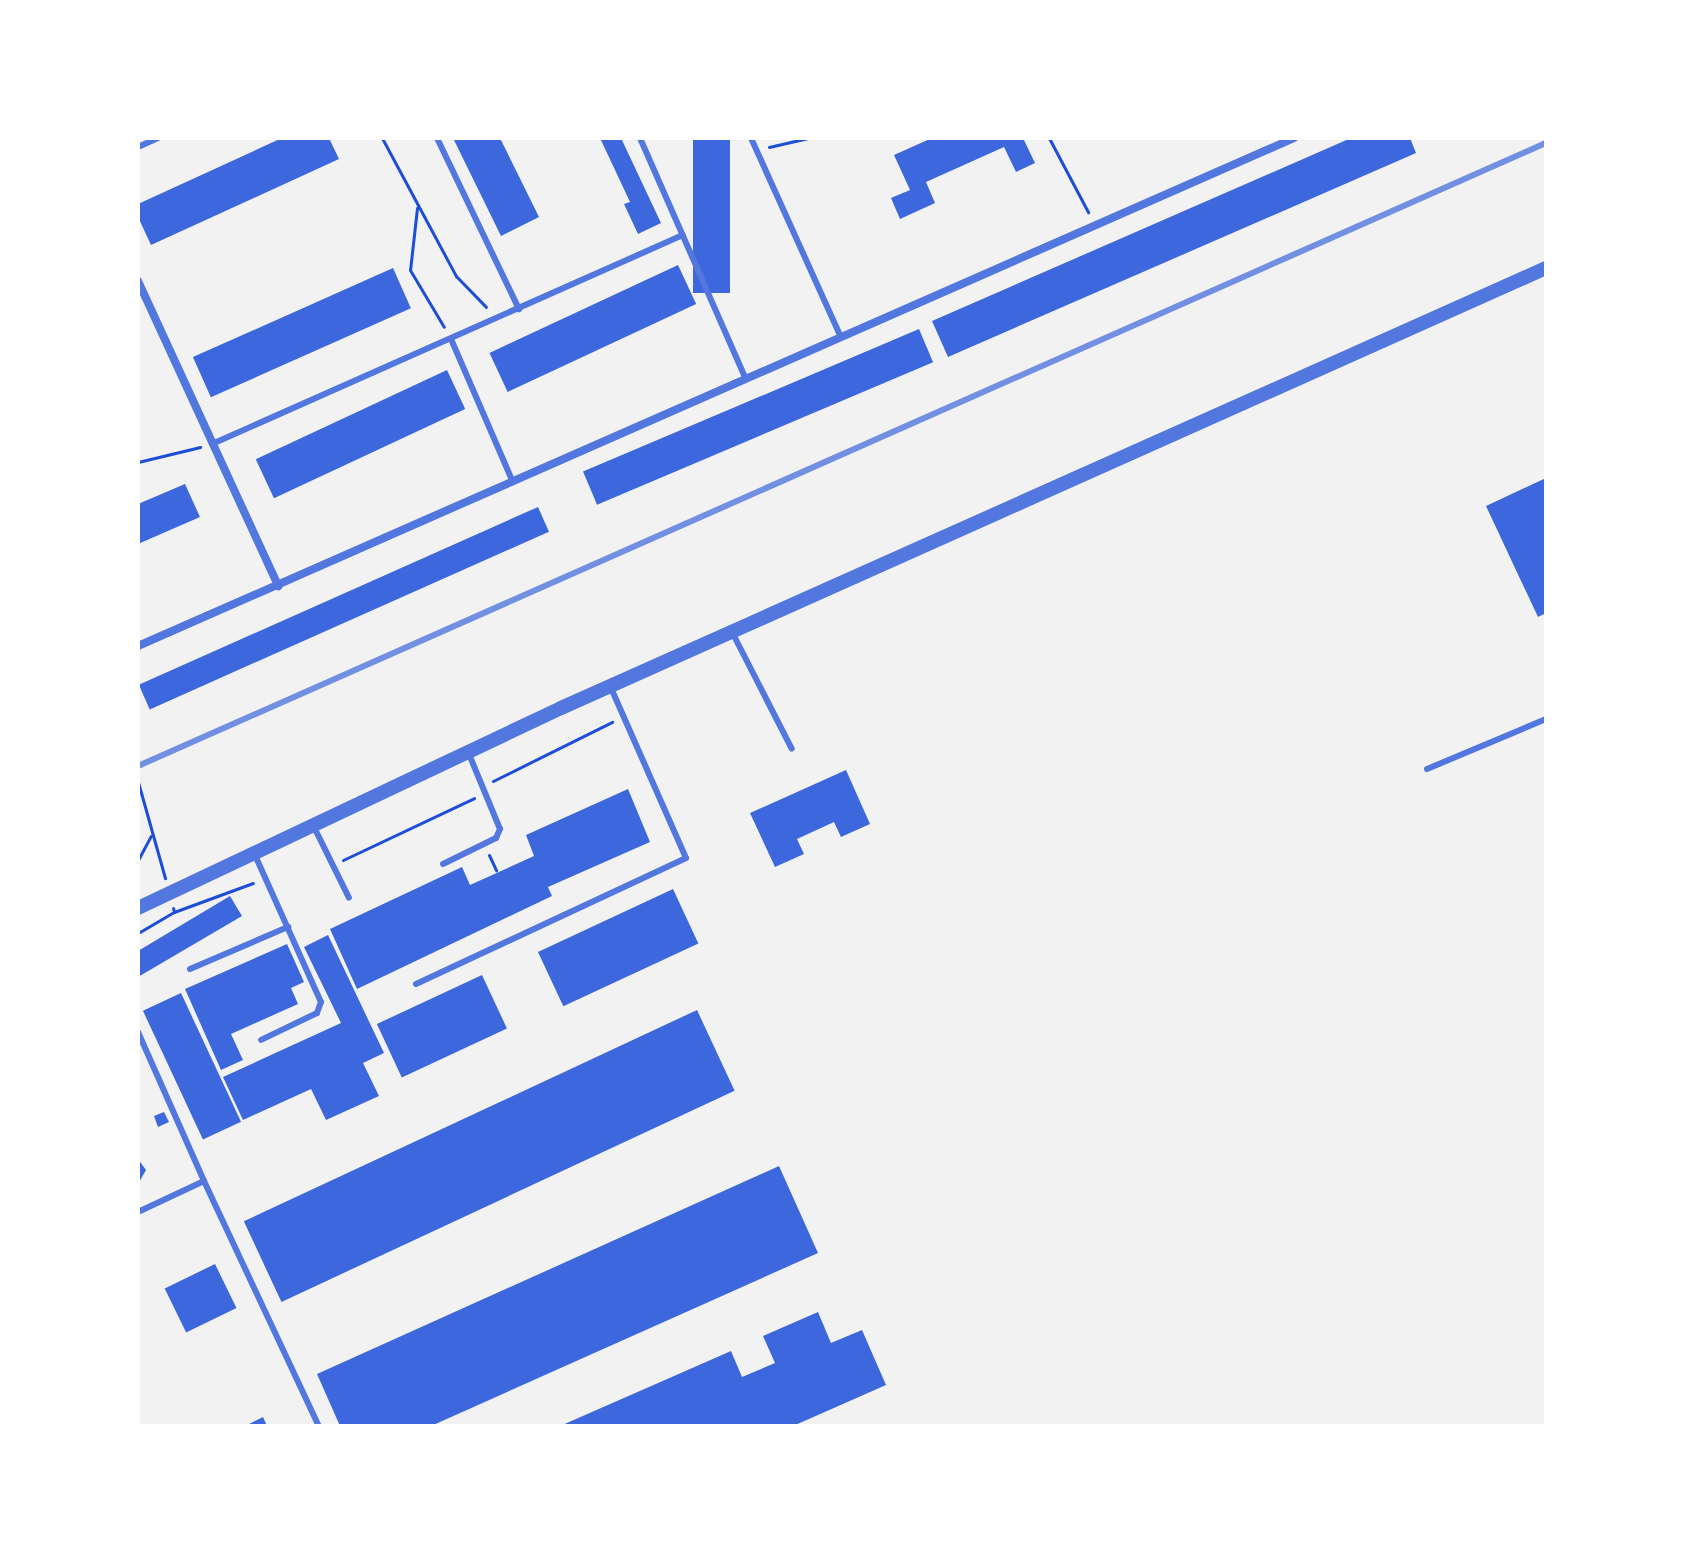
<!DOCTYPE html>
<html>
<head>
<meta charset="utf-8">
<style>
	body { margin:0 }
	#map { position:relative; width:1684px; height:1564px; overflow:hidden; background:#f2f2f2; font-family:"IBM Plex Sans",sans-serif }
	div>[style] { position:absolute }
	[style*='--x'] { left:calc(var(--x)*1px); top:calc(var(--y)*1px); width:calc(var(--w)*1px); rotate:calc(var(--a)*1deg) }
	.building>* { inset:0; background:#3d67dc; transform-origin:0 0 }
	.path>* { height:3px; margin:-1.5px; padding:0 1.5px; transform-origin:1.5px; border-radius:1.5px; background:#1d4ed8 }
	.service>* { height:6px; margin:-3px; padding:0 3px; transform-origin:3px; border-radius:3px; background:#5277de }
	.minor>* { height:8px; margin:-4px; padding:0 4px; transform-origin:4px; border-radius:4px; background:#5277de }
	.tertiary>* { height:14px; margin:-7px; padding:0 7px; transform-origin:7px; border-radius:7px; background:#5277de }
	.rail>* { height:6px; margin:-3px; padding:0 3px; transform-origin:3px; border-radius:3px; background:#7290e2 }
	span { translate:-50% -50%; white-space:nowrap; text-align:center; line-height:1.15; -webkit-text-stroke:6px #fff; paint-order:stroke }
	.frame { position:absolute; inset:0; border:140px solid #fff; pointer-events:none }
</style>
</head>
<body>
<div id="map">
	<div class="building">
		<div style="clip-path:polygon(282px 138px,329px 138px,339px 159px,151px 245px,138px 217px,138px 204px)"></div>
		<div style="clip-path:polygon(453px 138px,500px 138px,539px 217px,501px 236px)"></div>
		<div style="clip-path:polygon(600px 138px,621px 138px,661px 223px,638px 234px,624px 204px,630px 202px)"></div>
		<div style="left:693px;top:138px;width:37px;height:155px"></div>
		<div style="clip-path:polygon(932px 138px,1023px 138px,1035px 163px,1016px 172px,1004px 147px,926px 182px,935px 203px,900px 219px,891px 198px,910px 190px,894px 155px)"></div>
		<div style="clip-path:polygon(1351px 138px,1410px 138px,1416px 153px,948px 357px,932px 321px)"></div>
		<div style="left:678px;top:265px;width:43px;height:208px;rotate:65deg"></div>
		<div style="left:393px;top:268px;width:44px;height:219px;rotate:66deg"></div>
		<div style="left:919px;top:329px;width:36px;height:365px;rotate:67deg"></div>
		<div style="left:447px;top:370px;width:43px;height:211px;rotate:65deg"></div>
		<div style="clip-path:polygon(1546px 478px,1546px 613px,1538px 617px,1486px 506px)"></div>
		<div style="clip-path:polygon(185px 484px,200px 517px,138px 544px,138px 504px)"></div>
		<div style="left:538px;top:507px;width:27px;height:437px;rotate:66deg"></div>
		<div style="clip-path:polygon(846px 770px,870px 824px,841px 837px,834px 822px,797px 839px,804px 854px,775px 867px,750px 813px)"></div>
		<div style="clip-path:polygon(628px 789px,650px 842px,548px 887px,552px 896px,357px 989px,330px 929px,462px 867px,470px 885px,534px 856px,526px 835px)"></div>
		<div style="left:673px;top:889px;width:60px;height:149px;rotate:65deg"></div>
		<div style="clip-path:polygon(230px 896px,242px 916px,138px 977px,138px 951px)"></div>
		<div style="clip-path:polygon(328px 935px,384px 1053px,363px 1063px,379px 1096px,326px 1120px,311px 1089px,243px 1120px,223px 1077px,341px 1023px,304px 947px)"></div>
		<div style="clip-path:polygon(287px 944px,304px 982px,291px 988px,298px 1004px,231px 1034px,243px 1060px,221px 1070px,185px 989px)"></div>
		<div style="left:482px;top:975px;width:59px;height:116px;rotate:65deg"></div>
		<div style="left:181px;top:993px;width:142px;height:42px;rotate:65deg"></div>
		<div style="left:697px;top:1010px;width:89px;height:500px;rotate:65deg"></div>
		<div style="clip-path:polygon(164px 1112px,169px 1122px,158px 1127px,154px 1116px)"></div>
		<div style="clip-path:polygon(138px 1159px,146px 1170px,138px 1184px)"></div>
		<div style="clip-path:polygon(779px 1166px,818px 1253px,431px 1426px,340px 1426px,317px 1374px)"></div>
		<div style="left:215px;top:1264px;width:49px;height:56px;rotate:64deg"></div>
		<div style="clip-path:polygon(818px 1312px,831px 1343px,862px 1330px,886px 1385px,793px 1426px,560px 1426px,731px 1351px,742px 1377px,775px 1363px,763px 1336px)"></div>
		<div style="clip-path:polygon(263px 1417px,267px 1426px,245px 1426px)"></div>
	</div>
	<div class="path">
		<div style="--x:382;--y:138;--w:157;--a:61.8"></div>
		<div style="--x:456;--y:276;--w:43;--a:45.9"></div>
		<div style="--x:1049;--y:138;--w:84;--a:62.2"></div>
		<div style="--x:769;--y:147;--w:40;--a:-13"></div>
		<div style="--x:417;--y:208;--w:62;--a:96.4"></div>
		<div style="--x:410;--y:270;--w:66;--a:59.2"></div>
		<div style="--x:138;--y:462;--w:64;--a:-13.6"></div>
		<div style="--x:493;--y:781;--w:133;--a:-26.4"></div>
		<div style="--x:138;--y:782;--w:100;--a:74.3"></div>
		<div style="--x:489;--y:855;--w:17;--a:65"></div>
		<div style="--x:138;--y:860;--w:27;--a:-62"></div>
		<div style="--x:343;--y:860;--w:145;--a:-25.3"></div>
		<div style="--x:174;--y:912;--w:84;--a:-20.2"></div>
		<div style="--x:138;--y:933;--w:42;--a:-30.3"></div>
		<div style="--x:174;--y:912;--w:4;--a:-104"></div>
	</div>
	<div class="service">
		<div style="--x:437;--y:138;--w:190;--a:64.4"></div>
		<div style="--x:640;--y:138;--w:263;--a:66.3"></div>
		<div style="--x:751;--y:138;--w:218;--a:65.7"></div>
		<div style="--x:138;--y:147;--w:22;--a:-24"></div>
		<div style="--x:451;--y:339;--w:156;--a:66.6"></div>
		<div style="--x:212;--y:444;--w:515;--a:-23.93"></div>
		<div style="--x:732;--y:632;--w:131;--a:62.9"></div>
		<div style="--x:1427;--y:769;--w:129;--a:-22.8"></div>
		<div style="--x:313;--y:825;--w:81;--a:63.7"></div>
		<div style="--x:254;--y:853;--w:163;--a:65.8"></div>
		<div style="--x:321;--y:1002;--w:12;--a:110"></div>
		<div style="--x:317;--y:1013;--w:62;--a:154.3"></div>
		<div style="--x:443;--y:864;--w:59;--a:-26.1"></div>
		<div style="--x:496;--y:838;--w:10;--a:-66"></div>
		<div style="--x:500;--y:829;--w:81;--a:-112.5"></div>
		<div style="--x:190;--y:969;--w:107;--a:-23.2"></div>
		<div style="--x:416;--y:984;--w:298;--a:-25"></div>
		<div style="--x:686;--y:858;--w:188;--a:-113.8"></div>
		<div style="--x:138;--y:1032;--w:163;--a:66.1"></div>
		<div style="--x:204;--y:1181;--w:73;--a:154.8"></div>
		<div style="--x:204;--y:1181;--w:271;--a:64.9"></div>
	</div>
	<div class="minor">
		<div style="--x:138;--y:281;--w:336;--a:65.3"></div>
		<div style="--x:138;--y:646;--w:1263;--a:-23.72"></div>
	</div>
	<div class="tertiary">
		<div style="--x:138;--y:908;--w:468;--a:-25.3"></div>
		<div style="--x:561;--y:708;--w:1079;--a:-24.07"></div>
	</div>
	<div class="rail">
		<div style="--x:138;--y:766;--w:1540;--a:-23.87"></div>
	</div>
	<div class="frame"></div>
</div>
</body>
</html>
